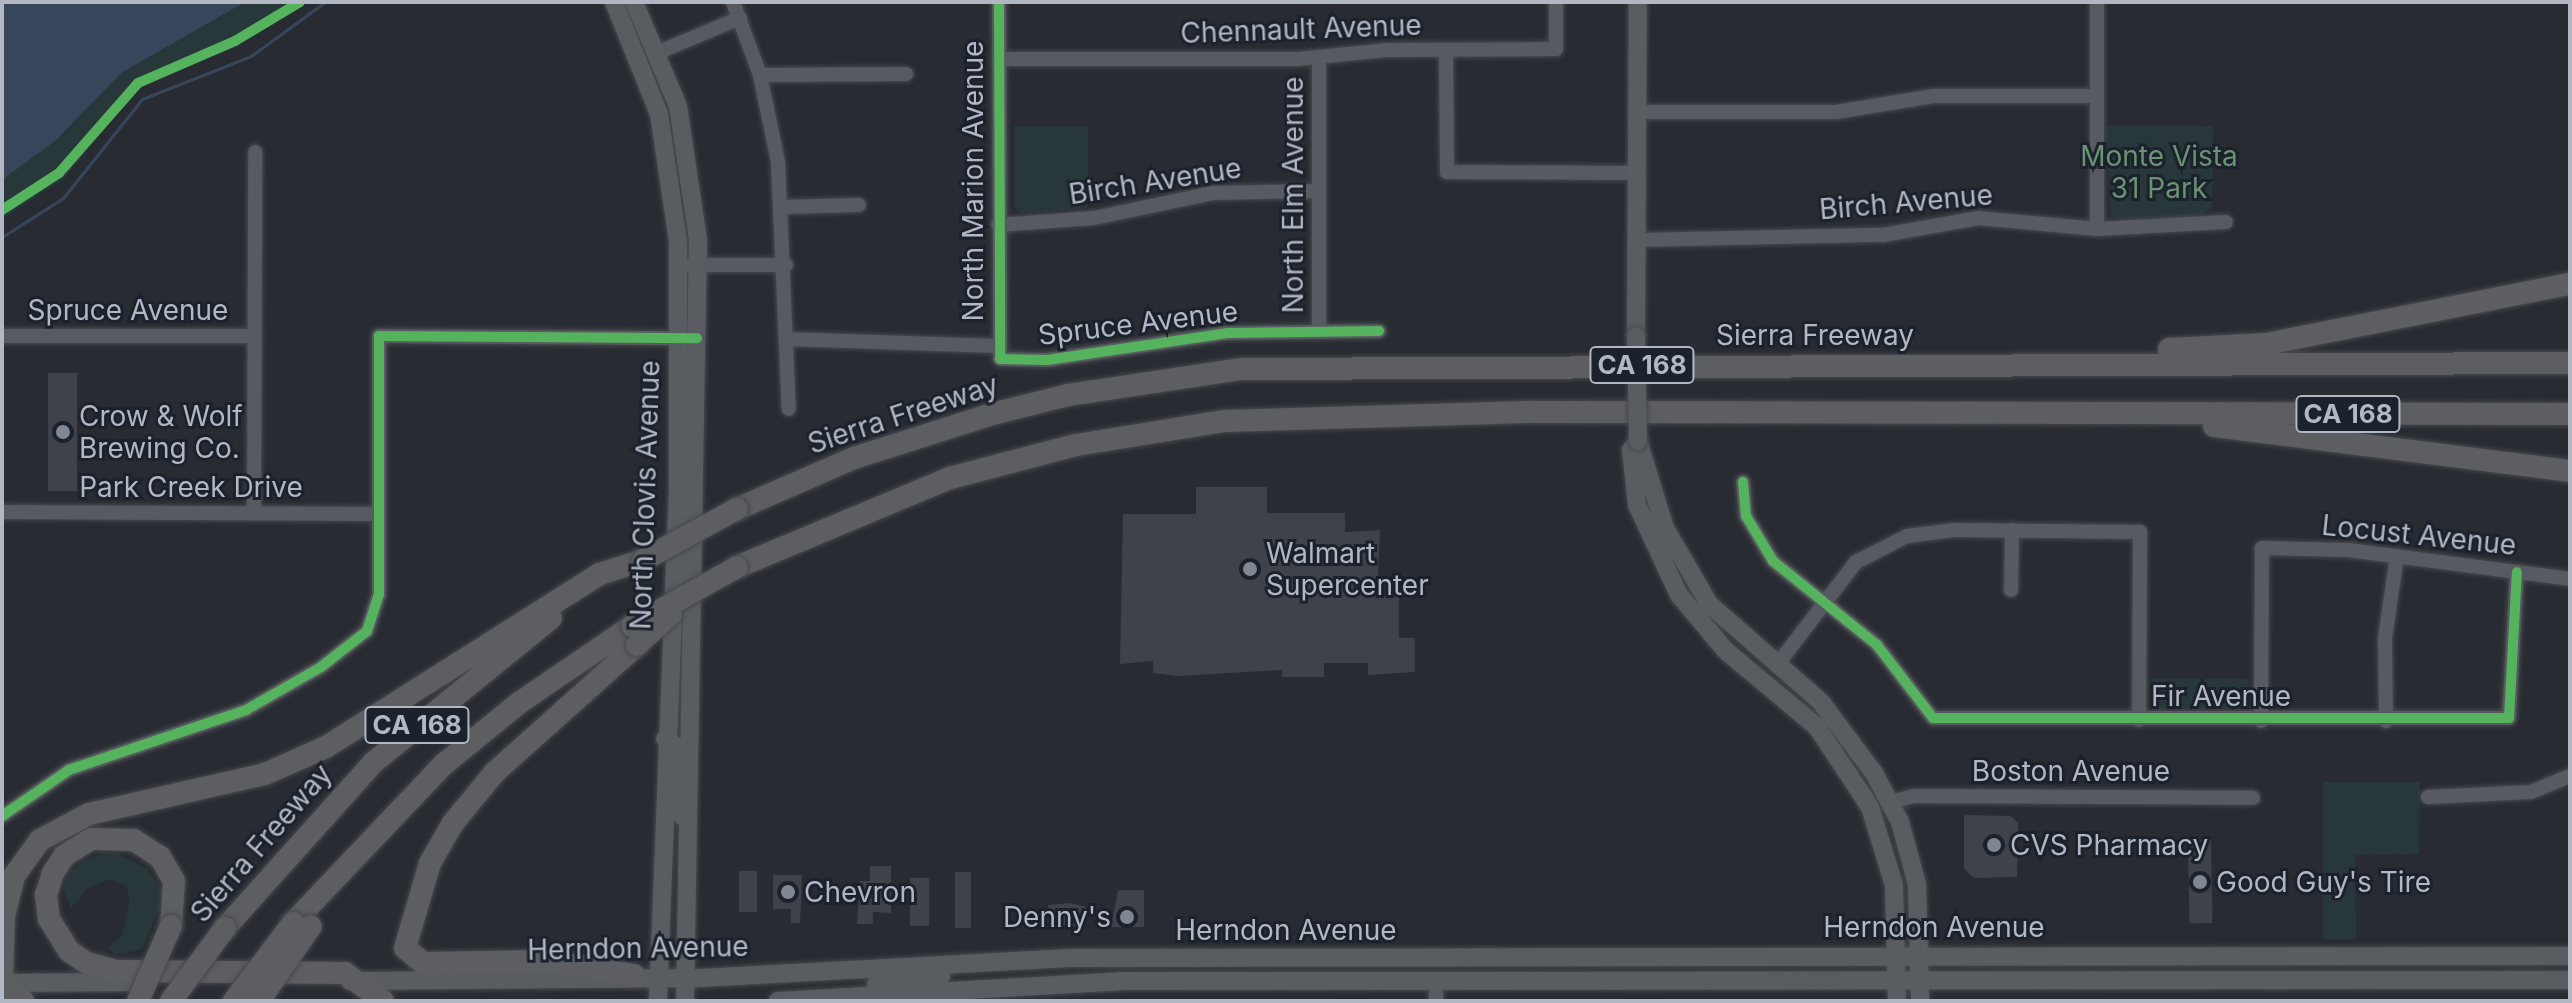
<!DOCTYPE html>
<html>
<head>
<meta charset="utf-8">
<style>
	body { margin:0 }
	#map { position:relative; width:2572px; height:1003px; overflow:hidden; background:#282c32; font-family:Inter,sans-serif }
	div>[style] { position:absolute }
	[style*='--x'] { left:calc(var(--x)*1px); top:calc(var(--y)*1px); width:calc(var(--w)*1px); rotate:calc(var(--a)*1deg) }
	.green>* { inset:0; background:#283739 }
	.water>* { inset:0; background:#37465b }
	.stream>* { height:3px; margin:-1.5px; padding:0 1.5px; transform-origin:1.5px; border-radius:1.5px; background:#37465b }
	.building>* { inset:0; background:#3f4349; transform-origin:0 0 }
	.roads { filter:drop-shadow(0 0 2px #46484d) drop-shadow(0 0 2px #46484d) }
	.minor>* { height:14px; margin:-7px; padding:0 7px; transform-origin:7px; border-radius:7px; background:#575a60 }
	.major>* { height:18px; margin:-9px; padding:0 9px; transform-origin:9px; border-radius:9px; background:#595d62 }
	.highway>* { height:22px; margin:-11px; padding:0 11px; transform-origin:11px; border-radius:11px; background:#5c5e61 }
	.bridges { filter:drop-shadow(0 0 2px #45484f) drop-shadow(0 0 2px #45484f) }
	.major-bridge>* { height:18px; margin:-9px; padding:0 9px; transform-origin:9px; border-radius:9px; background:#595d62 }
	.highway-bridge>* { height:22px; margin:-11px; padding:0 11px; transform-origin:11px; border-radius:11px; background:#5c5e61 }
	.cycleway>* { height:10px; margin:-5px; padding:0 5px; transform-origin:5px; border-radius:5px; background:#56b35d }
	.dots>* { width:22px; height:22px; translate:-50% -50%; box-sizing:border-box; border:4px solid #1c222c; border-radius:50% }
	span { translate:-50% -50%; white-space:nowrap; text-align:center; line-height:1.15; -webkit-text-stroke:6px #1c222c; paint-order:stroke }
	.shield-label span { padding:2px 6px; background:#1c222c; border:2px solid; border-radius:6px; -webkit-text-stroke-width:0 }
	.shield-label { font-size:26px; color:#b1b8c3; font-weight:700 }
	.street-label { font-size:28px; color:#b1b8c3 }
	.park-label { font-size:28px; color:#6a9274 }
	.poi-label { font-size:28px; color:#b1b8c3 }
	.left { translate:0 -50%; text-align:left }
	.right { translate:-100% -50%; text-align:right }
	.frame { position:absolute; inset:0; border:4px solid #b1b8c3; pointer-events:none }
</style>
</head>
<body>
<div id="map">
	<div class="green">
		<div style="clip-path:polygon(2px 2px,307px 2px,238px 45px,136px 90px,65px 178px,2px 219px)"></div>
		<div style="clip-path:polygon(2106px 125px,2213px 126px,2212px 207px,2195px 219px,2111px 218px)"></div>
		<div style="clip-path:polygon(1014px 126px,1088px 126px,1088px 208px,1020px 213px,1014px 207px)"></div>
		<div style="clip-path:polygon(2151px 678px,2249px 679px,2249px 703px,2243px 709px,2156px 709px)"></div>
		<div style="clip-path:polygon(2323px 782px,2420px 782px,2419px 854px,2355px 855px,2356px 939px,2323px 939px)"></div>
		<div style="clip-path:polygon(113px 851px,147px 869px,161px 888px,161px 904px,142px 949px,116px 955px,108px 947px,122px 936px,130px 901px,126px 886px,111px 879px,88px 888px,71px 908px,63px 889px,69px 872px,86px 859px)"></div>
	</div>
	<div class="water">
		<div style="clip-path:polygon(2px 2px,245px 2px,121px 73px,56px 140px,2px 180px)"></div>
	</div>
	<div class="stream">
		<div style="--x:2;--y:237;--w:72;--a:-32.6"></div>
		<div style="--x:63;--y:198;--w:127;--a:-51.4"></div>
		<div style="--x:142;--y:99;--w:117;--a:-21.5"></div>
		<div style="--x:251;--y:56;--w:92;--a:-36.1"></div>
	</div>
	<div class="building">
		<div style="left:48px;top:373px;width:29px;height:118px"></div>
		<div style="clip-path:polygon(1196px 487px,1267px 487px,1267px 513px,1345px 513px,1345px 532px,1380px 530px,1377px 596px,1399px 596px,1399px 638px,1415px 638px,1415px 672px,1368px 675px,1368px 663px,1324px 663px,1324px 677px,1282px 677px,1282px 670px,1178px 676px,1153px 673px,1153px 661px,1120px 664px,1123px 514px,1196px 514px)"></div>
		<div style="clip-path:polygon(1964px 815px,2011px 816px,2018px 823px,2017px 877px,1974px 878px,1964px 869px)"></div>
		<div style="left:2211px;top:840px;width:83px;height:23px;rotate:89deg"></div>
		<div style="clip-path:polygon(870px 866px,891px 866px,891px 913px,873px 912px,873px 924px,857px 924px,860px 881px,870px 881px)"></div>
		<div style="left:739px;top:871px;width:18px;height:41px"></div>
		<div style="left:955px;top:872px;width:16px;height:56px"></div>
		<div style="clip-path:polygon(773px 875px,802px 875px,800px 923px,791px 923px,791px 909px,773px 909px)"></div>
		<div style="left:910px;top:878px;width:19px;height:48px"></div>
		<div style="clip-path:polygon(1118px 890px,1144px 890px,1144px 927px,1111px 927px)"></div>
		<div style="clip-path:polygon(1070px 903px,1086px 907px,1084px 928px,1048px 923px,1048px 905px)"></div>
	</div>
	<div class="roads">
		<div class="minor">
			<div style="--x:733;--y:2;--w:78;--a:69.7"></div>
			<div style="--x:760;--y:75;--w:89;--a:78.3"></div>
			<div style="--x:778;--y:162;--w:247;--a:87.5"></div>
			<div style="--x:999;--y:2;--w:357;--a:89.8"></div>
			<div style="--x:1000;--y:359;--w:47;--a:1.2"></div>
			<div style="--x:1047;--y:360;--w:183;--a:-8.5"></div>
			<div style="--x:1228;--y:333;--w:151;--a:-0.8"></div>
			<div style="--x:659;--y:52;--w:88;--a:-22.8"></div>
			<div style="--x:1446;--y:52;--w:120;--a:89.5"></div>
			<div style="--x:1447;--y:172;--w:190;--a:0.3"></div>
			<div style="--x:1319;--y:58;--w:273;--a:90"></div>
			<div style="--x:999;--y:59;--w:299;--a:0"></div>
			<div style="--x:1298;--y:59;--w:88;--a:-5.8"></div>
			<div style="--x:1386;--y:50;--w:170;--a:-0.3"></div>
			<div style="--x:1556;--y:49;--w:47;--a:-90"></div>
			<div style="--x:760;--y:75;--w:146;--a:-0.4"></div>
			<div style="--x:1637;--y:112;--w:199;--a:0"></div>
			<div style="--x:1836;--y:112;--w:99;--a:-9.3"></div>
			<div style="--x:1934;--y:96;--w:163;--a:0"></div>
			<div style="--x:783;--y:207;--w:76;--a:-1.5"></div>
			<div style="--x:998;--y:225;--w:96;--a:-4.2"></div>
			<div style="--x:1094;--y:218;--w:122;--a:-11.9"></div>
			<div style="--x:1213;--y:193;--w:106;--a:-1.1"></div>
			<div style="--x:2097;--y:229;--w:227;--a:-90"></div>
			<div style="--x:1637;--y:240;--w:246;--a:-1.2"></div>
			<div style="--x:1883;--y:235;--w:97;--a:-10.1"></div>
			<div style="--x:1978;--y:218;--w:120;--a:5.3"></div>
			<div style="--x:2097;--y:229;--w:129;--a:-3.1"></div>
			<div style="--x:690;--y:265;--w:96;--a:0"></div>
			<div style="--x:2;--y:336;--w:253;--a:0"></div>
			<div style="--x:786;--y:339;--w:210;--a:1.9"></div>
			<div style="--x:1743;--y:482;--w:34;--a:85"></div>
			<div style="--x:1746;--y:516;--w:52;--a:59"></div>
			<div style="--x:1773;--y:561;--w:134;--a:38.9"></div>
			<div style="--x:1877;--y:645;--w:92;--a:52.5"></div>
			<div style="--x:1933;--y:718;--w:576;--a:0"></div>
			<div style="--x:2509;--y:718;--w:146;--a:-86.9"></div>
			<div style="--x:2;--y:512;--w:377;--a:0.3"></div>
			<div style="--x:254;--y:513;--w:361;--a:-89.8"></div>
			<div style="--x:2011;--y:590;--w:60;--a:-89"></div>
			<div style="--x:1777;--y:665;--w:130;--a:-52.5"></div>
			<div style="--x:1856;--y:562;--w:57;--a:-27"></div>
			<div style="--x:1907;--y:536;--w:47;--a:-7.3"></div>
			<div style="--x:1954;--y:530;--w:186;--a:0.6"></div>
			<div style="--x:2140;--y:532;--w:188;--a:90.3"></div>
			<div style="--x:2261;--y:721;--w:173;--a:-89.7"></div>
			<div style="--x:2262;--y:548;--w:86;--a:1.3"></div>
			<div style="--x:2348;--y:550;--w:224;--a:7.4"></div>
			<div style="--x:2386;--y:721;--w:83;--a:-90.7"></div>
			<div style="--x:2385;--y:638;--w:83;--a:-81.7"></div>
			<div style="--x:2428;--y:797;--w:103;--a:-2.8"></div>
			<div style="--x:2531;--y:792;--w:42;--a:-22.3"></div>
			<div style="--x:1890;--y:802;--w:25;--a:-14"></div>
			<div style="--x:1914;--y:796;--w:339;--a:0.3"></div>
			<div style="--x:2;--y:816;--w:81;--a:-34.5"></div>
			<div style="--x:69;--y:770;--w:187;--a:-18.7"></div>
			<div style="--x:246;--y:710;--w:86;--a:-29.8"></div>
			<div style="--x:321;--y:667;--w:58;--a:-38"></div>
			<div style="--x:367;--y:631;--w:39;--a:-72"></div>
			<div style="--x:379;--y:594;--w:258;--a:-90"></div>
			<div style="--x:379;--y:336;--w:306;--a:0.4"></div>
			<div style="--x:1436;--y:982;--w:19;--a:90"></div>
		</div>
		<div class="major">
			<div style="--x:614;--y:2;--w:121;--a:68.1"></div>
			<div style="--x:659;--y:114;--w:128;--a:81.5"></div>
			<div style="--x:678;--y:241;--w:246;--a:90"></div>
			<div style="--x:678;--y:487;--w:514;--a:92.23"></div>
			<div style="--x:634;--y:2;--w:113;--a:67.1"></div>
			<div style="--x:678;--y:106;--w:135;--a:81.5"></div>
			<div style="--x:698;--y:240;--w:761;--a:90.98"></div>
			<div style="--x:1636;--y:336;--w:334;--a:-89.7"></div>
			<div style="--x:665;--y:739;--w:17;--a:33"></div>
			<div style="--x:679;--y:748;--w:69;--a:86.7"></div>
			<div style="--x:350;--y:981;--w:351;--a:-0.5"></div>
			<div style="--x:701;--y:978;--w:369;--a:-3.1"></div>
			<div style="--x:1069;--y:958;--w:1501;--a:-0.08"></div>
			<div style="--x:2;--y:983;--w:138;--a:-0.4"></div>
			<div style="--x:876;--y:985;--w:66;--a:-7.9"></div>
			<div style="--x:778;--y:1001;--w:343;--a:-3.3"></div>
			<div style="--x:1120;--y:981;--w:1450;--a:-0.04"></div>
			<div style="--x:1897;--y:1001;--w:116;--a:-91.5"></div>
			<div style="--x:1894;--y:885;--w:82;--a:-107.1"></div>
			<div style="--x:1870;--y:807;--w:96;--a:-123.5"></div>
			<div style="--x:1817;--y:727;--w:119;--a:-140.1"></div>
			<div style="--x:1726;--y:651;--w:73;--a:-130"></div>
			<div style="--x:1679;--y:595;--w:99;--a:-115"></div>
			<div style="--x:1637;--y:505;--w:55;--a:-96.2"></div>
			<div style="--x:1631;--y:450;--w:11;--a:-52"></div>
			<div style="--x:1638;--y:441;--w:91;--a:72.8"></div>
			<div style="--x:1665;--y:528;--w:88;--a:59.9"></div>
			<div style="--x:1709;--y:604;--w:149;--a:41.2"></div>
			<div style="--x:1821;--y:702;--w:89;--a:53.3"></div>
			<div style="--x:1874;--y:773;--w:55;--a:62"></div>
			<div style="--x:1900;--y:822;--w:64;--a:74.7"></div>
			<div style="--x:1917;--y:884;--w:117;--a:88.5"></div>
		</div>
		<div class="highway">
			<div style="--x:2169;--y:349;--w:97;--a:-3"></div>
			<div style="--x:2266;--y:344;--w:310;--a:-11.2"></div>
			<div style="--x:2214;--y:426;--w:359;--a:7.2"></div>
			<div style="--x:737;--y:509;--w:128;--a:-23.6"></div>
			<div style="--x:854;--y:458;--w:145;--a:-17.7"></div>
			<div style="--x:992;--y:414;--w:78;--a:-14"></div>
			<div style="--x:1068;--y:395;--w:177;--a:-8.5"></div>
			<div style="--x:1243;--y:369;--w:1327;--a:-0.26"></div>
			<div style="--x:737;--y:567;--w:231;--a:-22.7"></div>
			<div style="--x:950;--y:478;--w:130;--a:-14.7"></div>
			<div style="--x:1076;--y:445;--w:151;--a:-9.2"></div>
			<div style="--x:1225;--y:421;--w:311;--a:-1.7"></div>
			<div style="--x:1536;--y:412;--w:1034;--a:0.11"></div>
			<div style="--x:293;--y:923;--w:219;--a:-46.5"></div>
			<div style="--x:444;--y:764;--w:97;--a:-39.1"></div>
			<div style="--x:519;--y:703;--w:137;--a:-34.3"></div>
			<div style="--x:171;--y:926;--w:45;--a:-86.2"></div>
			<div style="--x:174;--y:881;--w:28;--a:-120"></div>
			<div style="--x:160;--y:857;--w:31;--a:-147"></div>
			<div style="--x:134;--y:840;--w:43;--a:-178.7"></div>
			<div style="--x:91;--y:839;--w:32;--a:148"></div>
			<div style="--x:64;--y:856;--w:20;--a:123"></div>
			<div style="--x:53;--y:873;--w:23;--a:108"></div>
			<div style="--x:46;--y:895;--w:24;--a:83"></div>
			<div style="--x:49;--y:919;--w:38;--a:58"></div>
			<div style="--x:69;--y:951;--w:22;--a:34"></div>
			<div style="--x:87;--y:963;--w:30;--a:15"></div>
			<div style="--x:116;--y:971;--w:229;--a:0.5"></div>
			<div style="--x:345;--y:973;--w:47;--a:36.4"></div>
			<div style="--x:225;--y:928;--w:223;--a:-48.1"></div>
			<div style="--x:374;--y:762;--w:228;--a:-39.1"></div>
			<div style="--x:634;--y:975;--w:85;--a:-170.5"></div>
			<div style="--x:550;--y:961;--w:127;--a:179.1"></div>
			<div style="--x:423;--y:963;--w:23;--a:-140"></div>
			<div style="--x:405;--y:948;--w:89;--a:-73.6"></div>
			<div style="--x:430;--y:863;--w:46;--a:-60.1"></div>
			<div style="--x:453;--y:823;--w:66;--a:-50.5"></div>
			<div style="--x:495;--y:772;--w:191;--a:-41.8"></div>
			<div style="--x:23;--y:1001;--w:28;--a:-139"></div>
			<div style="--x:2;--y:983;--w:67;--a:-88.3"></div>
			<div style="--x:4;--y:916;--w:41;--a:-76"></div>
			<div style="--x:14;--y:876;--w:44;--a:-54.2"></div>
			<div style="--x:40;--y:840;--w:55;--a:-28"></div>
			<div style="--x:89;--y:814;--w:180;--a:-12.8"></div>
			<div style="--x:265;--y:774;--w:67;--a:-23.9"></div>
			<div style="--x:326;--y:747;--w:324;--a:-32.3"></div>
			<div style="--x:600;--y:574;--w:45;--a:-18"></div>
		</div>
	</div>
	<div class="bridges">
		<div class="major-bridge">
			<div style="--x:1636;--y:336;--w:105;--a:88.9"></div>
		</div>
		<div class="highway-bridge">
			<div style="--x:643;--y:560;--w:107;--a:-28.5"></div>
			<div style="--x:632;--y:626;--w:120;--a:-29.3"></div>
			<div style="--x:637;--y:645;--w:46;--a:-42.4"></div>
			<div style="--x:138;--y:1001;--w:82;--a:-66.3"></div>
			<div style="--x:171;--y:1001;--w:91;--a:-53.5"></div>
			<div style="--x:234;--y:1001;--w:98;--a:-52.9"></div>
			<div style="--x:259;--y:1001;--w:91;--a:-55.3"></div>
		</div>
	</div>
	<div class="cycleway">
		<div style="--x:999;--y:2;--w:357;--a:89.8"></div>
		<div style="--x:1000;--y:359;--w:47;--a:1.2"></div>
		<div style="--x:1047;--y:360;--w:183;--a:-8.5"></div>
		<div style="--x:1228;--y:333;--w:151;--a:-0.8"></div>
		<div style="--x:2;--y:210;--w:68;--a:-33"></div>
		<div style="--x:59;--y:173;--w:120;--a:-48.7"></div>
		<div style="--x:138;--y:83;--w:106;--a:-23.4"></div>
		<div style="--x:235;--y:41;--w:76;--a:-31"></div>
		<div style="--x:1743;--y:482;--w:34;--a:85"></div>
		<div style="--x:1746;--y:516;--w:52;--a:59"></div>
		<div style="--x:1773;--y:561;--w:134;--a:38.9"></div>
		<div style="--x:1877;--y:645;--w:92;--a:52.5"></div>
		<div style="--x:1933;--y:718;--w:576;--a:0"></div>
		<div style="--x:2509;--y:718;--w:146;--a:-86.9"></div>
		<div style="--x:2;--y:816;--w:81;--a:-34.5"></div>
		<div style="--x:69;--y:770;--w:187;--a:-18.7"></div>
		<div style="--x:246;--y:710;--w:86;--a:-29.8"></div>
		<div style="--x:321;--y:667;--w:58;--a:-38"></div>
		<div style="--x:367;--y:631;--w:39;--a:-72"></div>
		<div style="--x:379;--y:594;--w:258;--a:-90"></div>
		<div style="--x:379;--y:336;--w:318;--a:0.4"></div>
	</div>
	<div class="dots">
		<div style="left:63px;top:432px;background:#818790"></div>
		<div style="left:1250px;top:569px;background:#818790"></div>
		<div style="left:1994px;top:845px;background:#818790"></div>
		<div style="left:2200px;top:882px;background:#818790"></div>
		<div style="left:788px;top:892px;background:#818790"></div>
		<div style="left:1127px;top:917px;background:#818790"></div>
	</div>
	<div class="shield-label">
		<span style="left:1642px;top:365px">CA 168</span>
		<span style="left:2348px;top:414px">CA 168</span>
		<span style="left:417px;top:725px">CA 168</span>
	</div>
	<div class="street-label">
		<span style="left:1301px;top:29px;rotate:-2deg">Chennault Avenue</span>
		<span style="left:973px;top:181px;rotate:-90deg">North Marion Avenue</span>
		<span style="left:1155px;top:181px;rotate:-9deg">Birch Avenue</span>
		<span style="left:1293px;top:195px;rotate:-90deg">North Elm Avenue</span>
		<span style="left:1906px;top:202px;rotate:-5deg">Birch Avenue</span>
		<span style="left:128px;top:310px">Spruce Avenue</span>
		<span style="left:1138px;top:323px;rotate:-7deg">Spruce Avenue</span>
		<span style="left:1815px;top:335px">Sierra Freeway</span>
		<span style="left:903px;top:414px;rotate:-18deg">Sierra Freeway</span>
		<span style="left:191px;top:487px">Park Creek Drive</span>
		<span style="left:645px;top:495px;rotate:-88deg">North Clovis Avenue</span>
		<span style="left:2419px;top:535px;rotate:6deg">Locust Avenue</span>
		<span style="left:2221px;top:696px">Fir Avenue</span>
		<span style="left:2071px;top:771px">Boston Avenue</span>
		<span style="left:261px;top:843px;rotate:-49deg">Sierra Freeway</span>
		<span style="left:1934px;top:927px">Herndon Avenue</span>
		<span style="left:1286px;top:930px">Herndon Avenue</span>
		<span style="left:638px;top:948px;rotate:-1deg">Herndon Avenue</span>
	</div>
	<div class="park-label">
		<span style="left:2159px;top:172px">Monte Vista<br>31 Park</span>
	</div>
	<div class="poi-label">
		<span class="left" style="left:79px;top:432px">Crow &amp; Wolf<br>Brewing Co.</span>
		<span class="left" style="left:1266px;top:569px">Walmart<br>Supercenter</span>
		<span class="left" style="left:2010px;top:845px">CVS Pharmacy</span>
		<span class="left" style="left:2216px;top:882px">Good Guy's Tire</span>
		<span class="left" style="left:804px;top:892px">Chevron</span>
		<span class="right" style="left:1111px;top:917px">Denny's</span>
	</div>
	<div class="frame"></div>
</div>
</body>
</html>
